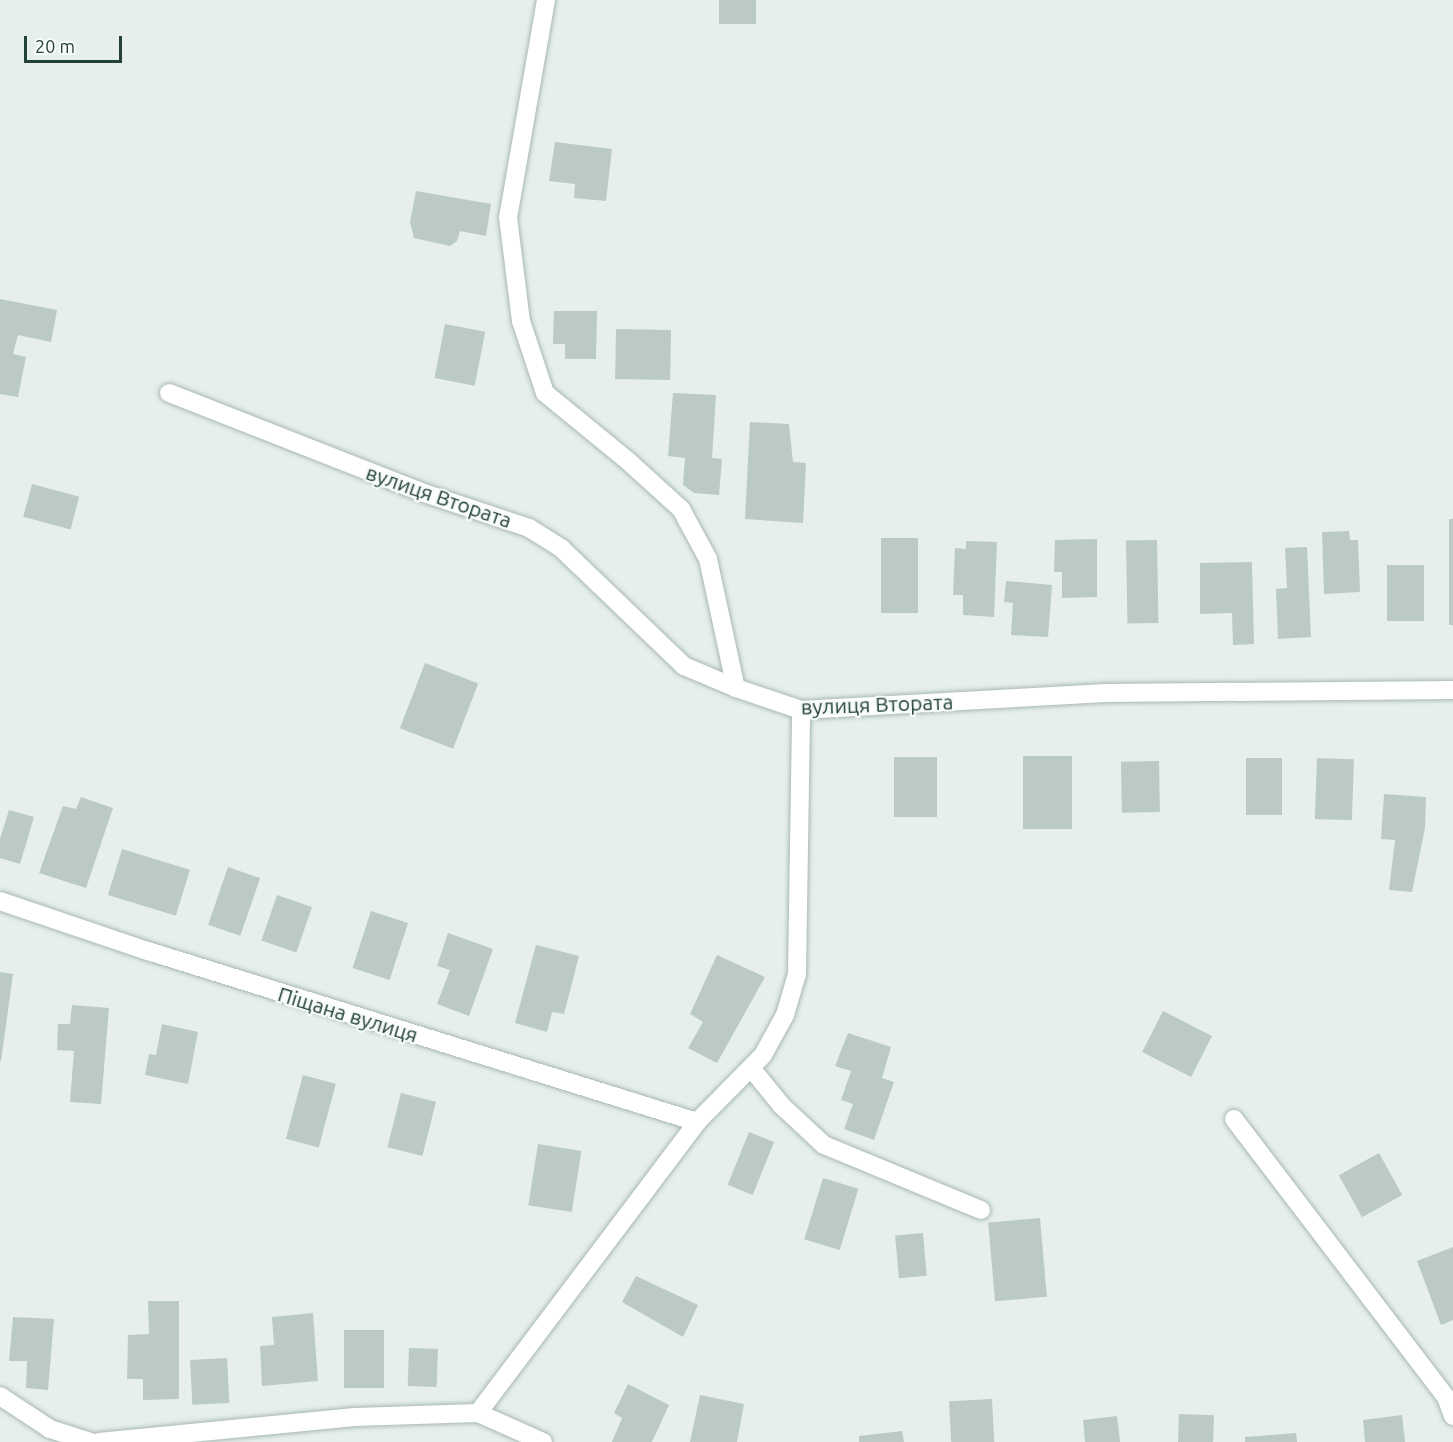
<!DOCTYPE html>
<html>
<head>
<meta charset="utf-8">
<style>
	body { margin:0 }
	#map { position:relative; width:1453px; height:1442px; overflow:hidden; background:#e6efeb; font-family:Ubuntu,sans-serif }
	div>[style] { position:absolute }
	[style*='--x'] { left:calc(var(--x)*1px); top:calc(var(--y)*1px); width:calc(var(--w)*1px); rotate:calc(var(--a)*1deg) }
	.building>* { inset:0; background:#bbcac4; transform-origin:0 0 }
	.roads { filter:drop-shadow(0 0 2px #a8b8b2) drop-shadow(0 0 2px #a8b8b2) }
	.minor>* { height:18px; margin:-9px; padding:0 9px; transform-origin:9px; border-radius:9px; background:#fff }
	span { translate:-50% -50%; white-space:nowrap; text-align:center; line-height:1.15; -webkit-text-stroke:4.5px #f7fbf9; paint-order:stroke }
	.street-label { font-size:21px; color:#24423a }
	.scale { position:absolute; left:24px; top:36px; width:98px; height:27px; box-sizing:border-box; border:3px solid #24423a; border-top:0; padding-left:8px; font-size:18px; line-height:21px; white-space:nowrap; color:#24423a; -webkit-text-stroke:4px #f7fbf9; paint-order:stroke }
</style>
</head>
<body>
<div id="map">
	<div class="building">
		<div style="left:719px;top:0;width:37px;height:24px"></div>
		<div style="clip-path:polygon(555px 142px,612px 149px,606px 201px,574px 198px,575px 184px,549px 181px)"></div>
		<div style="clip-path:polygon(416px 191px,491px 204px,486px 236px,460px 231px,457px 241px,450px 246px,414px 238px,410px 222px)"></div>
		<div style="clip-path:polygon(0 299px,57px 310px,51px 342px,18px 335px,13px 354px,26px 357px,18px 397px,0 394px)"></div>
		<div style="clip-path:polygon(554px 311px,597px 311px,596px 359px,565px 359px,565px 344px,553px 344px)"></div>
		<div style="left:445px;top:324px;width:41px;height:55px;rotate:11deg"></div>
		<div style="left:616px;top:329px;width:55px;height:50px;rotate:1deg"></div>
		<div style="clip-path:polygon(673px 393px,716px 395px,712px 458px,722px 459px,719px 495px,694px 493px,683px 485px,685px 458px,668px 456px)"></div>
		<div style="clip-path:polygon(750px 422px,789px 424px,793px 462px,806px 463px,803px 523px,745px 519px)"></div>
		<div style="left:32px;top:484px;width:49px;height:34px;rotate:15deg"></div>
		<div style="left:1449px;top:519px;width:4px;height:106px"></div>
		<div style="clip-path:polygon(1349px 531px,1350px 540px,1358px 540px,1360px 592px,1324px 594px,1322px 532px)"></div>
		<div style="left:881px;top:538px;width:37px;height:75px"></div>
		<div style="clip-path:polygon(1097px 539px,1097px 597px,1062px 598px,1062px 572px,1054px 572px,1055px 540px)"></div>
		<div style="left:1157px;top:540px;width:83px;height:31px;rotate:89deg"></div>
		<div style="clip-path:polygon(966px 541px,997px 542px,994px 617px,963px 615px,963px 595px,953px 595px,955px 548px,966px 549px)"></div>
		<div style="clip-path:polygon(1307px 547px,1311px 637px,1278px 639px,1276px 589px,1287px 588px,1285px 548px)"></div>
		<div style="clip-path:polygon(1252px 562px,1254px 644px,1233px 645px,1232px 613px,1200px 614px,1200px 563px)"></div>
		<div style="left:1424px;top:565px;width:56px;height:37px;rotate:90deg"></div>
		<div style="clip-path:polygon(1006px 581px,1052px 585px,1048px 637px,1011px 635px,1013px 603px,1004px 602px)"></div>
		<div style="left:425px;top:663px;width:57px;height:70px;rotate:21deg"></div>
		<div style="left:1023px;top:756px;width:49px;height:73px"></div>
		<div style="left:894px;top:757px;width:43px;height:60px"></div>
		<div style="left:1246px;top:758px;width:36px;height:57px"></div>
		<div style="left:1317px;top:758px;width:37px;height:61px;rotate:2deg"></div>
		<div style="left:1159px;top:761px;width:51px;height:38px;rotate:89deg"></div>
		<div style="clip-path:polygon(1384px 794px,1426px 797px,1425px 828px,1412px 892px,1389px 890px,1395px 840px,1381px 839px)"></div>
		<div style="clip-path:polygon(81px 797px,113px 808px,86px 888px,39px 873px,63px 806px,76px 809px)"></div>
		<div style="clip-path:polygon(9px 810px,34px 817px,20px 864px,0 858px,0 839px)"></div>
		<div style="left:122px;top:849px;width:71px;height:48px;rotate:17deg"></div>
		<div style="left:228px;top:867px;width:34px;height:61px;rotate:19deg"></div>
		<div style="left:277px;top:895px;width:37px;height:48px;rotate:19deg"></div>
		<div style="left:371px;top:911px;width:39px;height:60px;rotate:18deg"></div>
		<div style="clip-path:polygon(448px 933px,493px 949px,469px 1016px,437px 1004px,450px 970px,437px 966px)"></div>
		<div style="clip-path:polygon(536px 945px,579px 956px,564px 1014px,552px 1012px,547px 1032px,515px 1023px)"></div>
		<div style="clip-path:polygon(717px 955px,765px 977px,717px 1063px,688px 1048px,703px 1022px,690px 1014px)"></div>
		<div style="clip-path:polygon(0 972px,13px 974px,1px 1061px,0 1061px)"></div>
		<div style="clip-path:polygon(72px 1005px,109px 1008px,101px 1104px,70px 1102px,74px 1051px,57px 1050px,58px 1024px,70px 1024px)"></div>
		<div style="left:1163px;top:1011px;width:55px;height:46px;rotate:27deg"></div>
		<div style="clip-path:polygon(162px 1024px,198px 1032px,188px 1084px,145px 1075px,149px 1054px,156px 1055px)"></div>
		<div style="clip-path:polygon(848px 1033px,891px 1047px,882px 1078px,894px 1082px,874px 1140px,844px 1129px,853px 1104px,841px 1100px,851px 1071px,835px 1066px)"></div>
		<div style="left:303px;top:1075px;width:34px;height:66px;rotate:15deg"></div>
		<div style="left:401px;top:1093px;width:36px;height:56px;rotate:14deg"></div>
		<div style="left:749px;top:1132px;width:27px;height:57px;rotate:22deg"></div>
		<div style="left:538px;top:1144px;width:44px;height:62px;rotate:9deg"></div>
		<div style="left:1379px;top:1153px;width:48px;height:46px;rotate:61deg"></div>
		<div style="left:823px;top:1178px;width:37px;height:64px;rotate:17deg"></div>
		<div style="left:1040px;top:1218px;width:79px;height:52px;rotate:85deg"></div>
		<div style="left:923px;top:1233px;width:43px;height:28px;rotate:85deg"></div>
		<div style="clip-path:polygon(1453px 1247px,1453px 1320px,1441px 1325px,1417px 1261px)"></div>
		<div style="clip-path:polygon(636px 1276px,698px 1305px,683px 1337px,622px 1302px)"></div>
		<div style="clip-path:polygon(148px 1301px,179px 1301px,179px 1399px,143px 1400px,143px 1379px,127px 1379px,128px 1335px,149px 1334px)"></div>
		<div style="clip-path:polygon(313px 1313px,318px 1381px,262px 1386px,260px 1346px,274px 1345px,272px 1317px)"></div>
		<div style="clip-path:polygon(13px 1317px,54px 1319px,48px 1390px,26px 1388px,27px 1361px,9px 1361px)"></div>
		<div style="left:344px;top:1330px;width:40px;height:58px"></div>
		<div style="left:409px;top:1348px;width:29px;height:38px;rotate:2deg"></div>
		<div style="left:227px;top:1358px;width:45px;height:37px;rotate:87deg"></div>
		<div style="clip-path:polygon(628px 1384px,669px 1405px,652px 1442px,612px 1442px,622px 1418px,614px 1413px)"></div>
		<div style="clip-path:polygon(700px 1395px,744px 1404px,737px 1442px,690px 1442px)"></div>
		<div style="left:992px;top:1399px;width:43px;height:43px;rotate:87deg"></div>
		<div style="left:1179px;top:1414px;width:35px;height:28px;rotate:2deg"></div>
		<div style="clip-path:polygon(1402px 1415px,1405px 1442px,1365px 1442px,1363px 1420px)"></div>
		<div style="clip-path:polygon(1117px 1416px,1120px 1442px,1085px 1442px,1083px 1420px)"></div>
		<div style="clip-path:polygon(902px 1431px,904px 1442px,859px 1442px,859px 1436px)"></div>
		<div style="clip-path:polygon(1296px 1433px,1297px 1442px,1245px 1442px,1245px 1437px)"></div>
	</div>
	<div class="roads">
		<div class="minor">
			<div style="--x:546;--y:0;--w:220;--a:99.9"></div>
			<div style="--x:508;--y:217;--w:105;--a:82.9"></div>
			<div style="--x:521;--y:321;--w:76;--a:71.6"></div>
			<div style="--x:545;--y:393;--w:107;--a:39.3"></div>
			<div style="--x:628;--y:461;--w:72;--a:42.2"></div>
			<div style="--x:681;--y:509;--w:57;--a:61.6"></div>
			<div style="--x:708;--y:559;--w:132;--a:77.8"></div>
			<div style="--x:169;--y:393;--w:274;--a:21.4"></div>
			<div style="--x:424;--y:493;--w:111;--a:18.4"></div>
			<div style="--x:529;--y:528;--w:39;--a:32"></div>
			<div style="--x:562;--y:549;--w:169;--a:43.8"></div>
			<div style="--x:684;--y:666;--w:56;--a:22.9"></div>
			<div style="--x:736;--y:688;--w:69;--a:18.7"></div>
			<div style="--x:801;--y:710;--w:305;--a:-3.2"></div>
			<div style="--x:1106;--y:693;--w:347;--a:-0.5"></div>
			<div style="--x:0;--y:901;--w:156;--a:18.7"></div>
			<div style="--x:148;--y:951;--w:575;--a:17.3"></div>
			<div style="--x:751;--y:1068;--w:49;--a:50.8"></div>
			<div style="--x:782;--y:1106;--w:57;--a:42.9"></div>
			<div style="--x:824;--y:1145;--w:170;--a:22.5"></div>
			<div style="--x:1234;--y:1119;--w:350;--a:52.7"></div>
			<div style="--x:1446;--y:1397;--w:20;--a:70"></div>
			<div style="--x:0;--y:1396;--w:60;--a:33.4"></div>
			<div style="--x:50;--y:1429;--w:43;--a:17.6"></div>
			<div style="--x:478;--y:1413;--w:364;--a:-53"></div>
			<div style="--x:697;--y:1122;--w:94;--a:-45.4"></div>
			<div style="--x:763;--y:1055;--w:46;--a:-61.2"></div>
			<div style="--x:785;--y:1015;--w:43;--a:-73.7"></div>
			<div style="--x:797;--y:974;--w:264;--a:-89.1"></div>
			<div style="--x:99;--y:1442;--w:257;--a:-5.6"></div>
			<div style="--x:355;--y:1417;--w:123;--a:-1.9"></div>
			<div style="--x:478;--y:1413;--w:71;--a:24"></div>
		</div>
	</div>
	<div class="street-label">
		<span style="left:439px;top:496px;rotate:19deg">вулиця Втората</span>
		<span style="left:877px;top:704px;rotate:-2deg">вулиця Втората</span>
		<span style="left:348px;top:1014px;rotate:17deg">Піщана вулиця</span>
	</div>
	<div class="scale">20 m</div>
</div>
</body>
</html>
